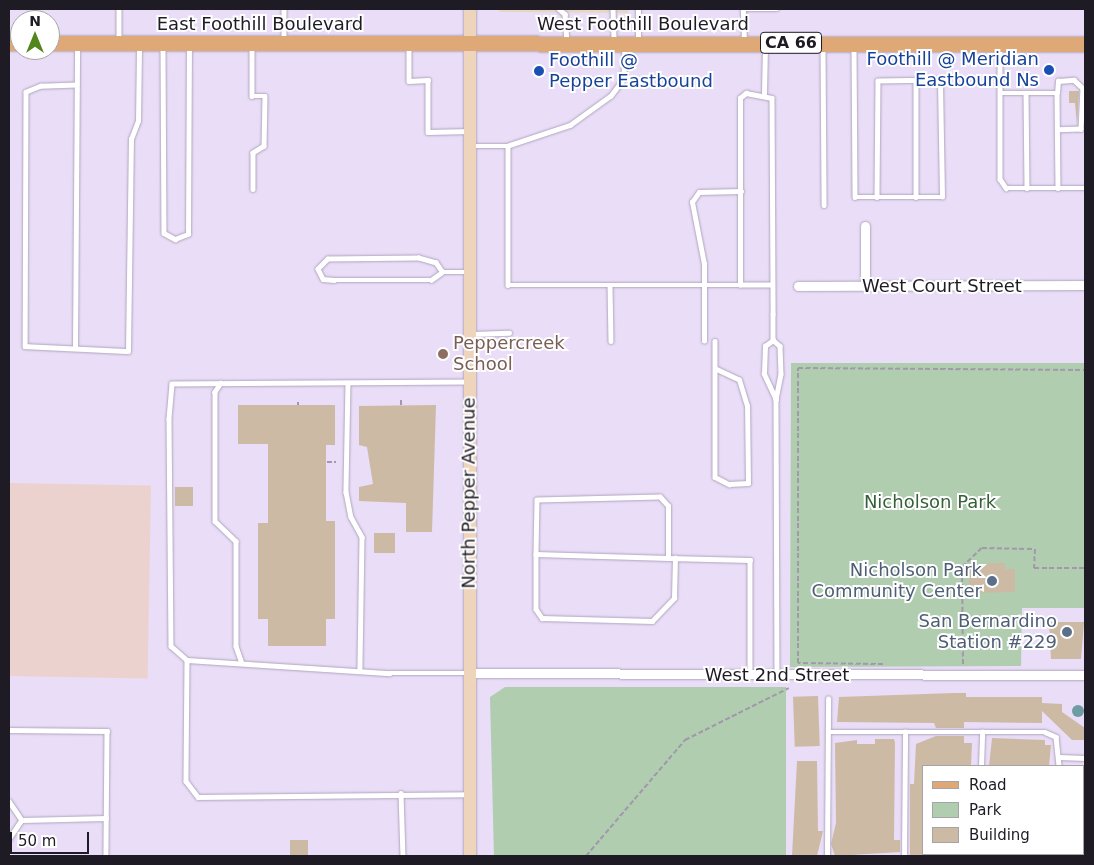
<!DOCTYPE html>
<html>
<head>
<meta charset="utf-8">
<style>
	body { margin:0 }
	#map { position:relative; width:1094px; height:865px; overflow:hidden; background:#e9ddf7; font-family:"DejaVu Sans",sans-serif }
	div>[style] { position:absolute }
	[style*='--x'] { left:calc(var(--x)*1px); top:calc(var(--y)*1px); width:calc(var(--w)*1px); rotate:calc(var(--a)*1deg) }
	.commercial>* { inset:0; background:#e6d6c4; transform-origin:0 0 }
	.education>* { inset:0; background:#ecd2ce; transform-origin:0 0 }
	.green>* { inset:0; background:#b0cdb0 }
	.water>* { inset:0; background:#6e9ca3 }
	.round { border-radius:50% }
	.building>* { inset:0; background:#cdbaa4; transform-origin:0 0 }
	.path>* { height:2px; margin-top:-1px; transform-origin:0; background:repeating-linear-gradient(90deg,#a198ac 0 5px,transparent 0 7.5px) }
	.roads { filter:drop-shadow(0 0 1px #b0a5bd) drop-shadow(0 0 1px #b0a5bd) }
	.service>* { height:4.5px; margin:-2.25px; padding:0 2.25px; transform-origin:2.25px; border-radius:2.25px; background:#fff }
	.minor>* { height:9px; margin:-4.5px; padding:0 4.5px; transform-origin:4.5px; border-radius:4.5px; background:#fff }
	.secondary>* { height:12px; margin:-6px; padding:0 6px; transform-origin:6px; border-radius:6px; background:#eed4bb }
	.primary>* { height:15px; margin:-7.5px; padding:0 7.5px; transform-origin:7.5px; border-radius:7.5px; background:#dea877 }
	.dots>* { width:14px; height:14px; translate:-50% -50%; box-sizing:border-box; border:2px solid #fff; border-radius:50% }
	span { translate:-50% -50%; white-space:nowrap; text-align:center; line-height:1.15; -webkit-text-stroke:4px #fff; paint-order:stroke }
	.shield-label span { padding:1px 4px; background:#fff; border:1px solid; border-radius:4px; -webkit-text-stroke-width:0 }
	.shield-label { font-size:16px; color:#1f1b24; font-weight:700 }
	.street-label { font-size:18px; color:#1f1b24 }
	.transit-label { font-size:18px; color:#164399 }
	.right { translate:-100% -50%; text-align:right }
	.left { translate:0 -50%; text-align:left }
	.education-label { font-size:18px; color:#785e54 }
	.park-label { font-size:18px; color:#366038 }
	.service-label { font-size:18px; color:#4e5e75 }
	.frame { position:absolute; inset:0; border:10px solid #1f1b24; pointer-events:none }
	.legend { position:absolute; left:922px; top:765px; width:162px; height:90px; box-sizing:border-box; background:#fff; border:1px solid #a5a4a7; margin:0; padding:6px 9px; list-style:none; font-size:15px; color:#1f1b24 }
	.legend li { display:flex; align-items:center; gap:10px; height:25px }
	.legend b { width:25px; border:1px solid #a5a4a7 }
	.north { position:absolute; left:10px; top:10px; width:50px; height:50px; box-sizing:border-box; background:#fff; border:1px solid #a5a4a7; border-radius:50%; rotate:0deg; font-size:14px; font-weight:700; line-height:20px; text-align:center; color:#1f1b24 }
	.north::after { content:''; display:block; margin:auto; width:18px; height:22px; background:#52861c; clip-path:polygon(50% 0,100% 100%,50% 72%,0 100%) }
	.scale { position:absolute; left:10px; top:832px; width:79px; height:22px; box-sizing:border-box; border:2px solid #1f1b24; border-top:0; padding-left:6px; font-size:15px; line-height:18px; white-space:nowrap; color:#1f1b24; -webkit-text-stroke:4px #fff; paint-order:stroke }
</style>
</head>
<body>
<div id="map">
	<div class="commercial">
		<div style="left:104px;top:9px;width:1px;height:95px;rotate:90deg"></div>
		<div style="clip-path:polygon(498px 9px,628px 9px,628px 13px,500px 12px)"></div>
	</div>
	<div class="education">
		<div style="left:9px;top:483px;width:142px;height:193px;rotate:1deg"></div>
	</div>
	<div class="green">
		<div style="clip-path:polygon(791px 363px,1085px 363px,1085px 608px,1022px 608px,1021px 666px,790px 667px)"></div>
		<div style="clip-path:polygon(505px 687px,786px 687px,786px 856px,494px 856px,490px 697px)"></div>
	</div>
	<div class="water">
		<div class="round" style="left:1072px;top:705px;width:12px;height:12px"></div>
	</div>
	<div class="building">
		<div style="clip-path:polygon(1069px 91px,1079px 91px,1077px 125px,1075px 103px,1069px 103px)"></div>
		<div style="clip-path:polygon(238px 405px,335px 405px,335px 445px,326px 445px,326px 521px,335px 521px,335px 619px,326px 619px,326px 646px,268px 646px,268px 619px,258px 619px,258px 523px,268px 523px,268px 444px,238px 444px)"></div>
		<div style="clip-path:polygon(436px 405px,432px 532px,406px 532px,406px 503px,359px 501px,359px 487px,373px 484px,367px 447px,359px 445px,359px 406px)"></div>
		<div style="left:175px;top:487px;width:18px;height:19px"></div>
		<div style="left:374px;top:533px;width:21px;height:20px"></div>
		<div style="clip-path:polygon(988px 563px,1005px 563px,1005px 569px,1015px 569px,1015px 592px,969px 593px,969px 568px)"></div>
		<div style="clip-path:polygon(1049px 622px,1084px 622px,1081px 659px,1051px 659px)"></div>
		<div style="clip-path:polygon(954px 693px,966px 693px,966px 697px,1042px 697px,1042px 703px,1062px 704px,1062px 712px,1085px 728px,1085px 740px,1072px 740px,1042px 711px,1042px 723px,964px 722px,964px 728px,936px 728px,934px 723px,837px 722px,839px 697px)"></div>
		<div style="left:818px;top:696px;width:50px;height:25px;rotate:88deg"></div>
		<div style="clip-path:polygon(936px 736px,964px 736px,964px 743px,972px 743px,971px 766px,923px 766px,923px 856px,910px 856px,910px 784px,914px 784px,916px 744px)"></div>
		<div style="clip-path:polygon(992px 738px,1045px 740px,1045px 745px,1051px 745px,1049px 766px,989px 766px)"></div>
		<div style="clip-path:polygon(875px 739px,894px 739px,895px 743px,894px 840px,900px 840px,900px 852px,835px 856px,831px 844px,836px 823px,835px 743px,857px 740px,857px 744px,875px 744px)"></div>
		<div style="clip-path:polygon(797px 761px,817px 761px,818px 831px,823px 831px,817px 856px,792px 856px)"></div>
		<div style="left:290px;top:840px;width:18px;height:16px"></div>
	</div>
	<div class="path">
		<div style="--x:401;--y:400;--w:6;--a:90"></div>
		<div style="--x:298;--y:402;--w:3;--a:90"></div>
		<div style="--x:327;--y:462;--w:9;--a:0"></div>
		<div style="--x:883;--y:664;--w:85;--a:-179.3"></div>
		<div style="--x:798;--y:663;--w:295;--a:-90"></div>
		<div style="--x:798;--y:368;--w:287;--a:0.4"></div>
		<div style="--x:963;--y:664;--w:97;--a:-90.6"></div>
		<div style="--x:962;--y:567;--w:28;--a:-44"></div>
		<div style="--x:982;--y:548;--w:53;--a:1.1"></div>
		<div style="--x:1035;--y:549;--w:19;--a:93"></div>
		<div style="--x:1034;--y:568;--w:51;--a:0"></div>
		<div style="--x:586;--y:856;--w:153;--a:-49.5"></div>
		<div style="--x:685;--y:740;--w:116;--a:-26.6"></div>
	</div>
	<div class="roads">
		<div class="service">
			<div style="--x:119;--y:9;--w:31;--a:90"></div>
			<div style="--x:284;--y:9;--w:33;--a:90"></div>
			<div style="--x:559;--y:9;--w:8;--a:40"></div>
			<div style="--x:565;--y:14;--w:26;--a:86"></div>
			<div style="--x:613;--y:9;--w:33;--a:88"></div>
			<div style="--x:638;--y:42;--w:33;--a:-90"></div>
			<div style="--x:744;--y:42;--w:33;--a:-92"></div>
			<div style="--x:743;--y:9;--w:34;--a:0"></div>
			<div style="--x:163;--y:47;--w:186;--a:89.7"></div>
			<div style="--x:164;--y:233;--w:13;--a:29"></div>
			<div style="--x:175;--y:239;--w:14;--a:-21"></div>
			<div style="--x:188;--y:234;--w:188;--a:-89.7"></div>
			<div style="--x:252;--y:47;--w:49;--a:90"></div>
			<div style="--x:252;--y:96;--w:13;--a:0"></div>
			<div style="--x:265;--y:96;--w:50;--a:91.1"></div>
			<div style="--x:264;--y:146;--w:13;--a:148"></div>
			<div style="--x:253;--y:153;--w:36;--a:90"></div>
			<div style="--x:409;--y:47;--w:34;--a:90"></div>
			<div style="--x:409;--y:81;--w:19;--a:-3"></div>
			<div style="--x:428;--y:80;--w:52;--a:90"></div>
			<div style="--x:428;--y:132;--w:41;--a:-1.4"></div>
			<div style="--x:625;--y:47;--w:32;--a:92"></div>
			<div style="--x:624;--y:79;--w:21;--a:127"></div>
			<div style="--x:611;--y:96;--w:49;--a:144.1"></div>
			<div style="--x:571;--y:125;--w:66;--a:161.6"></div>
			<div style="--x:508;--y:146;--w:139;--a:90"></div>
			<div style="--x:508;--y:285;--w:232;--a:0"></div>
			<div style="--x:823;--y:47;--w:158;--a:89.6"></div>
			<div style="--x:854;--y:47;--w:150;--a:89.6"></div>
			<div style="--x:855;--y:197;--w:87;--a:0"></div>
			<div style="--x:942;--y:197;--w:117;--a:-91"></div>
			<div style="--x:940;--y:80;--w:62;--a:179.1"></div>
			<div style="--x:878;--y:81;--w:116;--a:90.5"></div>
			<div style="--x:1000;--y:47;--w:132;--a:90"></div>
			<div style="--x:1000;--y:179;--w:11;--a:56"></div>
			<div style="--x:1006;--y:188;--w:79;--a:0"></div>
			<div style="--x:916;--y:81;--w:116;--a:90"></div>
			<div style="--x:77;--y:85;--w:36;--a:178"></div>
			<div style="--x:41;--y:86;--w:16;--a:158"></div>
			<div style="--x:26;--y:92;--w:254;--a:90.2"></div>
			<div style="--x:25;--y:346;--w:103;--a:2.8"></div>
			<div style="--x:128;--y:351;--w:212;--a:-89.2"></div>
			<div style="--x:131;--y:139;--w:19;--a:-69"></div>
			<div style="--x:138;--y:121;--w:74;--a:-89.2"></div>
			<div style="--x:1001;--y:93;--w:56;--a:0"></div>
			<div style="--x:1057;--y:93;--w:95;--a:89.4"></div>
			<div style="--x:1026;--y:93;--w:95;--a:89.4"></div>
			<div style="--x:1057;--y:93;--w:12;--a:-85"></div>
			<div style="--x:1058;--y:81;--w:16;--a:-4"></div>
			<div style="--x:1074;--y:80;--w:12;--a:42"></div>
			<div style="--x:1083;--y:88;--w:41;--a:92.8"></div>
			<div style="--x:1081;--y:129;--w:23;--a:178"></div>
			<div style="--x:764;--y:94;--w:49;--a:-88.8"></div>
			<div style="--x:472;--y:146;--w:36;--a:0"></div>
			<div style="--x:442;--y:272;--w:11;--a:-124"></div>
			<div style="--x:436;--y:263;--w:18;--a:-164"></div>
			<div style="--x:419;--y:258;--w:91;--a:179.4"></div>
			<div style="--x:328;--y:259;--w:14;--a:135"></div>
			<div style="--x:318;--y:269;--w:11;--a:63"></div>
			<div style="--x:323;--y:279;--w:11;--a:5"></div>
			<div style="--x:334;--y:280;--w:97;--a:0"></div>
			<div style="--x:431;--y:280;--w:14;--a:-36"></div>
			<div style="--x:442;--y:272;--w:26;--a:0"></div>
			<div style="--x:610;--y:285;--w:56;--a:89"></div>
			<div style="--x:772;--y:285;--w:32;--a:180"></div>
			<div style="--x:740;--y:285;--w:187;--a:-90"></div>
			<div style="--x:740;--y:98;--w:8;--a:-40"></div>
			<div style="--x:746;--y:93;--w:26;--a:11"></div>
			<div style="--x:772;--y:98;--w:216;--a:89.7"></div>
			<div style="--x:773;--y:314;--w:26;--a:90"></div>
			<div style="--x:472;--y:334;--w:37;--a:-2"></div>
			<div style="--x:704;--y:341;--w:77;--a:-90"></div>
			<div style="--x:704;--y:264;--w:63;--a:-101"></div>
			<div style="--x:692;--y:202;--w:12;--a:-55"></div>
			<div style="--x:699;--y:192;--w:42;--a:-1.4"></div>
			<div style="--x:715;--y:341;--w:136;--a:90"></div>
			<div style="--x:715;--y:477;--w:16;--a:27"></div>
			<div style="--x:729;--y:484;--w:19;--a:-3"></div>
			<div style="--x:748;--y:483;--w:77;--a:-90.7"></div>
			<div style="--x:747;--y:406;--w:27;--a:-107"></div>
			<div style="--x:739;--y:380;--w:26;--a:-155"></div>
			<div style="--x:75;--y:348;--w:302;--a:-89.6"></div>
			<div style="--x:468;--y:382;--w:296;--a:179.6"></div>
			<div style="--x:172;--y:384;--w:35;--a:95"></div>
			<div style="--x:169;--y:419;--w:227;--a:89.5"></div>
			<div style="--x:171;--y:646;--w:21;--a:41"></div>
			<div style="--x:187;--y:660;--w:203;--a:3.7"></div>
			<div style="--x:390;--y:673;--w:78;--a:0"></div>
			<div style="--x:221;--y:383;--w:11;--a:124"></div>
			<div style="--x:215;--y:392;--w:129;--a:90"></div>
			<div style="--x:215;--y:521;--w:29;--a:44"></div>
			<div style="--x:236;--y:541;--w:105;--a:90"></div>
			<div style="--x:236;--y:646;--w:18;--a:71"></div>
			<div style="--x:348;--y:383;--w:109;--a:91.1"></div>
			<div style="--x:346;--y:492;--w:25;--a:79"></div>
			<div style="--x:351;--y:517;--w:23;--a:61"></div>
			<div style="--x:362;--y:537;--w:133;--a:90.9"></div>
			<div style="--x:776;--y:400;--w:29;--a:-115"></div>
			<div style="--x:764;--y:374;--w:28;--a:-88"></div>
			<div style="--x:765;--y:346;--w:10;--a:-37"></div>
			<div style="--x:773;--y:340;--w:9;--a:41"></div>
			<div style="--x:780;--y:346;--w:28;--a:88"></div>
			<div style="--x:781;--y:374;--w:26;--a:101"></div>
			<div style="--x:776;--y:400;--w:274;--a:89.8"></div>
			<div style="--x:536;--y:554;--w:55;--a:90"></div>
			<div style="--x:536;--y:609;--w:11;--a:56"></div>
			<div style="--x:542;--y:618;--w:110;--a:1.6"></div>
			<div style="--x:652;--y:621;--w:32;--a:-46"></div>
			<div style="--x:674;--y:598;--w:40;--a:-88.6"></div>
			<div style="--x:668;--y:558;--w:52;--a:-90"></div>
			<div style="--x:668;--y:506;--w:12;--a:-132"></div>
			<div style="--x:660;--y:497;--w:123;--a:178.6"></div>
			<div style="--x:537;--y:500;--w:54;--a:91.1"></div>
			<div style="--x:536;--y:554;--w:132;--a:1.7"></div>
			<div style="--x:668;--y:558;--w:82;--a:1.4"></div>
			<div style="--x:750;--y:560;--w:114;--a:90"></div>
			<div style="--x:187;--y:660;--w:121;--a:90.5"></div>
			<div style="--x:186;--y:781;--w:20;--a:53"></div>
			<div style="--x:198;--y:797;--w:270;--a:-0.6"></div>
			<div style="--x:9;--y:730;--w:98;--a:0.6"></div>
			<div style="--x:107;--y:731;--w:125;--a:90.5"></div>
			<div style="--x:828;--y:732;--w:217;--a:0"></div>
			<div style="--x:1045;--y:732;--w:12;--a:24"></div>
			<div style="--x:1056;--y:737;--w:29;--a:84"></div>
			<div style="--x:1059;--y:757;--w:26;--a:2"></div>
			<div style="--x:981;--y:766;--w:34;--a:-88"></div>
			<div style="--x:401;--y:793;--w:63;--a:88.2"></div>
			<div style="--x:9;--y:801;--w:23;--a:56"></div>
			<div style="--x:22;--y:820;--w:23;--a:124"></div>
			<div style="--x:22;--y:820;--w:84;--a:-1.4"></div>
			<div style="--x:827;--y:856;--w:157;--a:-89.6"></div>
			<div style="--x:904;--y:856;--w:124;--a:-89.5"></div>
			<div style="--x:980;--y:856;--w:2;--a:-90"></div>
			<div style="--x:1055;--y:856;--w:2;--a:-90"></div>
		</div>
		<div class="minor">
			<div style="--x:865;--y:226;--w:60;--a:90"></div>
			<div style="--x:798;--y:286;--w:287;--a:-0.2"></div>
			<div style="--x:468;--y:673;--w:617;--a:0.19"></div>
		</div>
		<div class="secondary">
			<div style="--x:470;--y:856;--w:847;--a:-90"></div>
		</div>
		<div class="primary">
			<div style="--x:9;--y:43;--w:11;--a:0"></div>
			<div style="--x:50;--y:43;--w:1035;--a:0.06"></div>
		</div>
	</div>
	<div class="dots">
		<div style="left:1049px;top:70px;background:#1a4fb4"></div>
		<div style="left:539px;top:71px;background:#1a4fb4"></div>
		<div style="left:443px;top:354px;background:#8d6e63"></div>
		<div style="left:992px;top:581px;background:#5c6f8a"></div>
		<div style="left:1067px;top:632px;background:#5c6f8a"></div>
	</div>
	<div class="shield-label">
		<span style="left:791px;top:43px">CA 66</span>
	</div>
	<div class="street-label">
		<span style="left:260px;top:24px">East Foothill Boulevard</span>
		<span style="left:643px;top:24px">West Foothill Boulevard</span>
		<span style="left:942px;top:286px">West Court Street</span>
		<span style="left:469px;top:493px;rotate:-90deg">North Pepper Avenue</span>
		<span style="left:777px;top:675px">West 2nd Street</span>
	</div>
	<div class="transit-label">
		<span class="right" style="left:1039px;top:70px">Foothill @ Meridian<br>Eastbound Ns</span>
		<span class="left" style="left:549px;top:71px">Foothill @<br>Pepper Eastbound</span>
	</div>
	<div class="education-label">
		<span class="left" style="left:453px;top:354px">Peppercreek<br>School</span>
	</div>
	<div class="park-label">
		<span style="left:930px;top:502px">Nicholson Park</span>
	</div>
	<div class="service-label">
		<span class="right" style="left:982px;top:581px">Nicholson Park<br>Community Center</span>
		<span class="right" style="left:1057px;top:632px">San Bernardino<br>Station #229</span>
	</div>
	<div class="frame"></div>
	<ul class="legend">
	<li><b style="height:6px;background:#dea877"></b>Road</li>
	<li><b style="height:14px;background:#b0cdb0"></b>Park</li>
	<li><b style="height:14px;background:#cdbaa4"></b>Building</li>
	</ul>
	<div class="north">N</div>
	<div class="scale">50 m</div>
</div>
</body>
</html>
